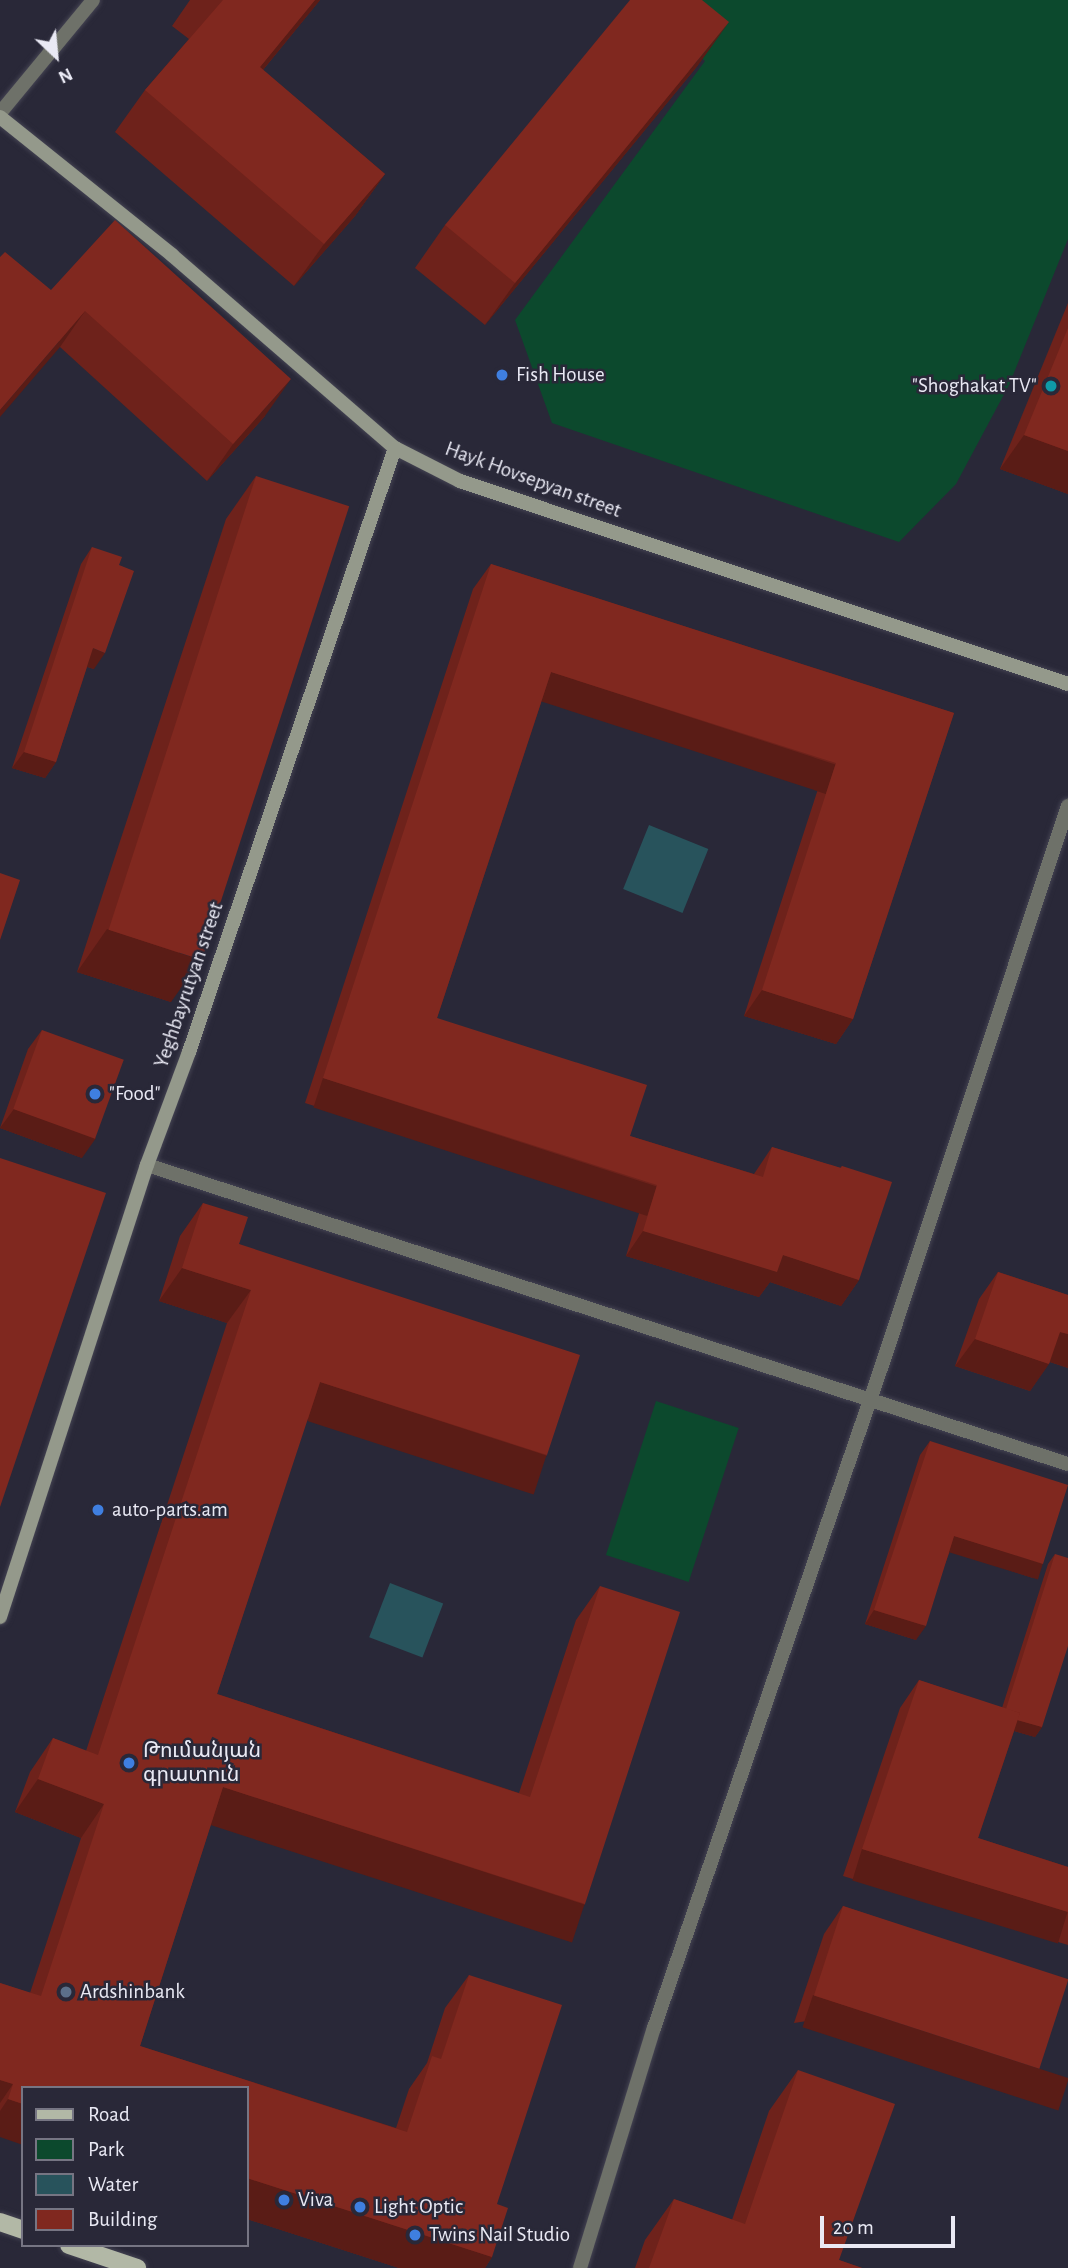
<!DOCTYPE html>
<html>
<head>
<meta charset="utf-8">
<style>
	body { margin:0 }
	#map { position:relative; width:1068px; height:2268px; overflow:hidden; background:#292838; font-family:"Alegreya Sans","Noto Sans Armenian",sans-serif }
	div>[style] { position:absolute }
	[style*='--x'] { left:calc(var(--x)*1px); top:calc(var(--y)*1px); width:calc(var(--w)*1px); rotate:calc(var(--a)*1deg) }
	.green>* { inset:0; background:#0c492d; transform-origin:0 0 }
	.water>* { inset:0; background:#28535c; transform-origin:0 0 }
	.roads { filter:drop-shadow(0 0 2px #444352) drop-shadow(0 0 2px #444352) }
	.street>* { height:14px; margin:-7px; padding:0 7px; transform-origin:7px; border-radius:7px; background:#6e7169 }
	.secondary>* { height:14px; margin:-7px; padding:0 7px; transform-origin:7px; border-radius:7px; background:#94998b }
	.primary>* { height:18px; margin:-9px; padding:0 9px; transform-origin:9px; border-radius:9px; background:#b2b8a6 }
	.wall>* { inset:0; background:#6e221b }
	.shaded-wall>* { inset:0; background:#5a1c16; transform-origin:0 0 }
	.building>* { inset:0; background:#80281f; transform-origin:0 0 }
	.dots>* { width:19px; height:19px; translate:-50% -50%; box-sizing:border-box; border:4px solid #292838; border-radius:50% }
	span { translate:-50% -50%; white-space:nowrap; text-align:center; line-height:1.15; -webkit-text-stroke:5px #292838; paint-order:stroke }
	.poi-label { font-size:21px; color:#e9e9f4 }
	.left { translate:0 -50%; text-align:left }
	.right { translate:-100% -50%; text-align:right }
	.street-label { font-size:21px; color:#e9e9f4 }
	.legend { position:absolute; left:21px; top:2086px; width:228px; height:161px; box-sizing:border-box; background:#292838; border:2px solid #767583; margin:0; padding:9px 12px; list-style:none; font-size:21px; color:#e9e9f4 }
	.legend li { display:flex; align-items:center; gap:14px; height:35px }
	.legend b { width:35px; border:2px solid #767583 }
	.north { position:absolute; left:21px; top:21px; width:70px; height:70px; -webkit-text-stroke:5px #292838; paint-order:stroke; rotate:154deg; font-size:19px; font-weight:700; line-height:28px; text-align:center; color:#e9e9f4 }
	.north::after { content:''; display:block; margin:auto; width:24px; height:32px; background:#e9e9f4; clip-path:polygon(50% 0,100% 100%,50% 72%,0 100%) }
	.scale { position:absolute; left:820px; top:2216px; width:135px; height:32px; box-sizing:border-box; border:4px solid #e9e9f4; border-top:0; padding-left:9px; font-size:21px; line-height:24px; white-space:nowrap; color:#e9e9f4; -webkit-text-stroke:5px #292838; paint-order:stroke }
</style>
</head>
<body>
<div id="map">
	<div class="green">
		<div style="clip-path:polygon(632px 0,1068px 0,1068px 239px,1009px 385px,956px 484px,899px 542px,552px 423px,515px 320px,705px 61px)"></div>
		<div style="left:656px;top:1401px;width:87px;height:162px;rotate:18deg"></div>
	</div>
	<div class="water">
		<div style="left:649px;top:825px;width:64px;height:69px;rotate:22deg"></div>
		<div style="left:390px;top:1583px;width:57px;height:58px;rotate:21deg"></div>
	</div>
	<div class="roads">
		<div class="street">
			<div style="--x:0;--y:113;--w:146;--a:-50.5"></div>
			<div style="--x:147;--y:1165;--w:968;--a:17.99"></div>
			<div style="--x:580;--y:2268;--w:251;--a:-72.9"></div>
			<div style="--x:654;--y:2028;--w:704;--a:-71.02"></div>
			<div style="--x:883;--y:1362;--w:586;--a:-71.6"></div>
		</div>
		<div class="secondary">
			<div style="--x:0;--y:117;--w:221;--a:38.7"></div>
			<div style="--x:172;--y:255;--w:295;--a:40.9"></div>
			<div style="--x:395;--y:448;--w:73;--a:26.9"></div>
			<div style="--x:460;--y:481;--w:641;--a:18.46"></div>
			<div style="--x:0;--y:1617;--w:475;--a:-72"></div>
			<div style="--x:147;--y:1165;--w:121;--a:-69.6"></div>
			<div style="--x:189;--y:1052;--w:638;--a:-71.17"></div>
		</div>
		<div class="primary">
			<div style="--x:0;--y:2222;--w:24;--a:19"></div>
			<div style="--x:69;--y:2245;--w:72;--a:18.7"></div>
		</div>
	</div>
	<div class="wall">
		<div style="clip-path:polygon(190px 0,320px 0,263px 70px,385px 174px,355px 216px,294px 286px,115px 132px,145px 90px,189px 39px,172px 26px)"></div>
		<div style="clip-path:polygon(699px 64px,485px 325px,415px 268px,445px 225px)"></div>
		<div style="clip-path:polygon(51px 290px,265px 416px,207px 481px,60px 347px)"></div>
		<div style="clip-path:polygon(1068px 303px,1068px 494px,1000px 469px)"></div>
		<div style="clip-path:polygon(256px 476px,171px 1002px,77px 972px,226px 519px)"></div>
		<div style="clip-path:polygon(92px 547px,94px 669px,87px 667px,56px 762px,45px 778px,12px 768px,81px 564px)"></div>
		<div style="clip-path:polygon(491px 564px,954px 713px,853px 1019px,836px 1044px,744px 1016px,818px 789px,542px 700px,437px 1018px,630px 1136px,754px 1174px,772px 1147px,840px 1168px,842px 1166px,859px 1280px,841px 1306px,770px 1282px,759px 1297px,626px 1256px,640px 1210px,305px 1103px,473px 589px)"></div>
		<div style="clip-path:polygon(42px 1030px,82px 1158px,0 1128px,28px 1049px)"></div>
		<div style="clip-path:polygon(203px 1203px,239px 1244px,547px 1455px,523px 1489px,307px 1419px,217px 1694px,519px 1793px,576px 1620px,600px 1586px,585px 1904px,561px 1938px,211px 1824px,140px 2046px,396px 2128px,409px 2089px,427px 2063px,445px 2008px,469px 1975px,497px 2204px,492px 2257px,485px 2268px,399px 2268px,247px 2219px,247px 2088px,0 2137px,0 1983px,30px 1993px,81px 1838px,15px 1812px,30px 1772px,53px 1738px,86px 1751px,227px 1323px,159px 1301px,180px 1236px)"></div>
		<div style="clip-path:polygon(998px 1272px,1068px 1295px,1068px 1368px,1050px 1362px,1030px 1391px,955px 1366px,979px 1299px)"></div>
		<div style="clip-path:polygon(930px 1441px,1033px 1578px,950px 1551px,916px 1640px,865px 1624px,920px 1455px)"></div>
		<div style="clip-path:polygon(1055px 1554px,1042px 1727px,1035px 1737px,1014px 1731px,978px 1838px,1068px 1867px,1068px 1945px,843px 1876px,900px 1708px,919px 1680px,1002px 1708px,1048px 1564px)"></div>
		<div style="clip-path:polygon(843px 1906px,1068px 1981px,794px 2023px,824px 1934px)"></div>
		<div style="clip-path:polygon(798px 2070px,839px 2260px,862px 2268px,635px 2268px,645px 2240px,674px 2199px,732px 2220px,769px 2111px)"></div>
	</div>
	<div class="shaded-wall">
		<div style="clip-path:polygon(315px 0,320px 0,230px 110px,260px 67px)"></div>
		<div style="clip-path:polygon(729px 22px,699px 64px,485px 325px,515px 283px)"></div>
		<div style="clip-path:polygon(385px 174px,355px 216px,294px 286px,324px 244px)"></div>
		<div style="clip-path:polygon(85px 311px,60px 347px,0 417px,0 410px)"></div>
		<div style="clip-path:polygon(291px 379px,265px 416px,207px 481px,233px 444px)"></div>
		<div style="clip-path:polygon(1024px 435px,1068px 451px,1068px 494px,1000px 469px)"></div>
		<div style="clip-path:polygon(93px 648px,105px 653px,94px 669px,81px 665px)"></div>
		<div style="left:551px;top:672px;width:299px;height:31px;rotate:18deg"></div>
		<div style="clip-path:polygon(24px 752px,56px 762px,45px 778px,12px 768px)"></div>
		<div style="clip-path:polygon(107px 929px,201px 960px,171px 1002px,77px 972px)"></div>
		<div style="clip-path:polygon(762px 990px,853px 1019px,836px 1044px,744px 1016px)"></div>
		<div style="left:323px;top:1078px;width:351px;height:31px;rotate:18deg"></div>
		<div style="clip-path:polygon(14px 1109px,96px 1138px,82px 1158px,0 1128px)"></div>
		<div style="clip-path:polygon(643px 1231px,783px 1255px,859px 1280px,841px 1306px,770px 1282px,759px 1297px,626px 1256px)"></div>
		<div style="clip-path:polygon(182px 1268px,251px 1290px,227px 1323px,159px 1301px)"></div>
		<div style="clip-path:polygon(1060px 1332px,1068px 1334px,1068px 1368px,1041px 1359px)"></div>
		<div style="clip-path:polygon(975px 1339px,1049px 1364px,1030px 1391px,955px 1366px)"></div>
		<div style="left:320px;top:1382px;width:238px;height:41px;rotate:18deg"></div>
		<div style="left:954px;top:1536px;width:93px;height:17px;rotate:17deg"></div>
		<div style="clip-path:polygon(874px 1610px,926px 1626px,916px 1640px,865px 1624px)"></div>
		<div style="clip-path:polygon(1004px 1716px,1042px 1727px,1035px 1737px,997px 1726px)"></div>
		<div style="clip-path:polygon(38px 1779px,104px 1804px,81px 1838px,15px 1812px)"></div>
		<div style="left:223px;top:1787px;width:380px;height:40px;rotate:18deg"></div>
		<div style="left:862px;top:1849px;width:215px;height:33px;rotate:17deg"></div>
		<div style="left:813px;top:1995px;width:269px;height:34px;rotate:18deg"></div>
		<div style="clip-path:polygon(0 2080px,13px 2084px,0 2103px)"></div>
		<div style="clip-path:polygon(8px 2099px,23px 2104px,23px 2145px,0 2137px,0 2111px)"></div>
		<div style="clip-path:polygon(247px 2178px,492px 2257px,485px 2268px,399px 2268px,247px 2219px)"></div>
	</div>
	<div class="building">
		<div style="clip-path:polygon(223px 0,315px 0,260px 67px,385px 174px,324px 244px,145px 90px)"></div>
		<div style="clip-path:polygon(630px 0,702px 0,729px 22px,515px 283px,445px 225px)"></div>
		<div style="clip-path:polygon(115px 220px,291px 379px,233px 444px,85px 311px,0 410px,0 257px,5px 252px,51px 290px)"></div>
		<div style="clip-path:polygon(1068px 328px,1068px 451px,1024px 435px)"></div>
		<div style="left:256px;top:476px;width:98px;height:477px;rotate:18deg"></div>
		<div style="clip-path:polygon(92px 547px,122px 557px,119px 565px,134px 571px,105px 653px,93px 648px,56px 762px,24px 752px)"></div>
		<div style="clip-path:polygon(491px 564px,954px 713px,853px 1019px,762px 990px,836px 763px,551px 672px,437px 1018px,647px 1085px,630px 1136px,763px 1177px,772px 1147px,841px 1168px,842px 1166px,892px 1182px,859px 1280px,783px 1255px,777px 1272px,643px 1231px,657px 1185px,323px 1078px)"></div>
		<div style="clip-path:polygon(0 873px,20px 880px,0 940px)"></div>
		<div style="left:42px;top:1030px;width:87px;height:84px;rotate:20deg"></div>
		<div style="clip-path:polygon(0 1158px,106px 1193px,0 1507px)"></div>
		<div style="clip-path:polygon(203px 1203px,248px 1217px,239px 1244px,580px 1355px,547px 1455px,320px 1382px,217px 1694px,530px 1797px,600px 1586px,680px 1612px,585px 1904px,223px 1787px,140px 2046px,407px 2132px,432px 2056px,441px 2059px,469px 1975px,562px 2005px,497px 2204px,508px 2208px,492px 2257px,247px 2178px,247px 2088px,23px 2088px,23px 2104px,8px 2099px,13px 2084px,0 2080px,0 1983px,41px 1996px,104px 1804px,38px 1779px,53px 1738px,98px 1755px,251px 1290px,182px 1268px)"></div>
		<div style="clip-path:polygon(998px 1272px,1068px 1295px,1068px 1334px,1060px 1332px,1049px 1364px,975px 1339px)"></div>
		<div style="clip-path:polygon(930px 1441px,1068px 1485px,1043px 1564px,954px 1536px,926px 1626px,874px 1610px)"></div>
		<div style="clip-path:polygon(1055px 1554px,1068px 1558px,1068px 1646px,1042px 1727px,1017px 1720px,1020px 1713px,1006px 1709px)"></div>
		<div style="clip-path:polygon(919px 1680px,1020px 1713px,978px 1838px,1068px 1867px,1068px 1912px,862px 1849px)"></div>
		<div style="left:843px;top:1906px;width:237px;height:94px;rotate:18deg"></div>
		<div style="clip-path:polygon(798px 2070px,895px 2104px,839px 2260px,862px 2268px,649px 2268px,674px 2199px,745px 2224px)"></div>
	</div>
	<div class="dots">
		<div style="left:502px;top:375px;background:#3f7fe0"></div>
		<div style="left:1051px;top:386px;background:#0f9aa8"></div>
		<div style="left:95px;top:1094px;background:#3f7fe0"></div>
		<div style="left:98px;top:1510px;background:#3f7fe0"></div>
		<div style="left:129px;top:1763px;background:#3f7fe0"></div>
		<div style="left:66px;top:1992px;background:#5c6f8a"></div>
		<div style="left:284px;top:2200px;background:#3f7fe0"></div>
		<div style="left:360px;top:2207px;background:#3f7fe0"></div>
		<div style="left:415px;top:2235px;background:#3f7fe0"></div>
	</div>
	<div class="poi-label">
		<span class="left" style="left:516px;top:375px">Fish House</span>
		<span class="right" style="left:1037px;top:386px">"Shoghakat TV"</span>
		<span class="left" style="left:109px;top:1094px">"Food"</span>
		<span class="left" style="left:112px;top:1510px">auto-parts.am</span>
		<span class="left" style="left:143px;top:1763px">Թումանյան<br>գրատուն</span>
		<span class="left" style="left:80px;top:1992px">Ardshinbank</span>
		<span class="left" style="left:298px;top:2200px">Viva</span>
		<span class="left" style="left:374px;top:2207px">Light Optic</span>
		<span class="left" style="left:429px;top:2235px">Twins Nail Studio</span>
	</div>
	<div class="street-label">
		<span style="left:533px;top:480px;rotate:20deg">Hayk Hovsepyan street</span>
		<span style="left:189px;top:985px;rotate:-71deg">Yeghbayrutyan street</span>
	</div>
	<ul class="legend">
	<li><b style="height:9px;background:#b2b8a6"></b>Road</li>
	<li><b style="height:19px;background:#0c492d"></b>Park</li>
	<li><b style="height:19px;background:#28535c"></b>Water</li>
	<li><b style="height:19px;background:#80281f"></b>Building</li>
	</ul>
	<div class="north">N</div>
	<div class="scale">20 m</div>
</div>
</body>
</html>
